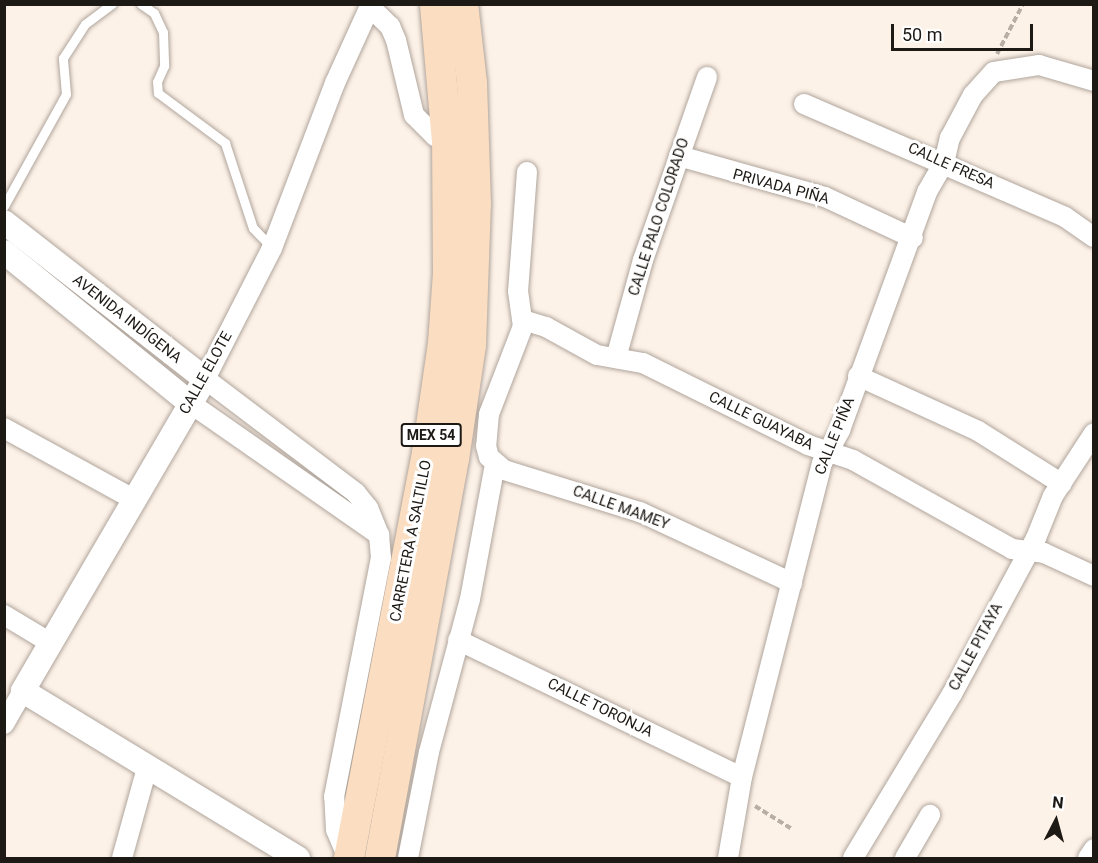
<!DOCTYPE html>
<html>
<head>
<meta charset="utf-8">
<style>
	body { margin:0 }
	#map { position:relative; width:1098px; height:863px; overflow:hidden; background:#fdf2e8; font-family:Roboto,sans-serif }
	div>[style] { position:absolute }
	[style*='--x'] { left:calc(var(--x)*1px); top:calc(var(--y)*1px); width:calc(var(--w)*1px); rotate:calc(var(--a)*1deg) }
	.path>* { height:4px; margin-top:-2px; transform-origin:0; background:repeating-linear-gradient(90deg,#b7afa6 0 6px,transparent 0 9px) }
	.roads { filter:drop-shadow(0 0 2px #b0a59c) drop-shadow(0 0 2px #b0a59c) }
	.service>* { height:9px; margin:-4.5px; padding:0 4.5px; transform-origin:4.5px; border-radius:4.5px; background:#fff }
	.minor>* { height:20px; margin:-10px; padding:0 10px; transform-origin:10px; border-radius:10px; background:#fff }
	.tertiary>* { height:24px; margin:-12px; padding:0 12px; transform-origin:12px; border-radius:12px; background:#fff }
	.primary>* { height:30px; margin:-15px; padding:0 15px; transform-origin:15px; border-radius:15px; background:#fbddc1 }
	span { translate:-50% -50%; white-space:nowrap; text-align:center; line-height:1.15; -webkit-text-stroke:6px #fff; paint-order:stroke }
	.shield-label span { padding:2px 4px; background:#fff; border:2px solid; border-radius:4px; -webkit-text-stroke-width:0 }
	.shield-label { font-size:14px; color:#1d1915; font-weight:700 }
	.street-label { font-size:15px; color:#1d1915 }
	.frame { position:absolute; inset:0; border:6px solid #1d1915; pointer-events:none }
	.north { position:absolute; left:1026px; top:791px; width:60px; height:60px; -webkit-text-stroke:4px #fff; paint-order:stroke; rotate:6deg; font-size:16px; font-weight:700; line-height:24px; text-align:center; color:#1d1915 }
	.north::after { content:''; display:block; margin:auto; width:21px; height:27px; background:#1d1915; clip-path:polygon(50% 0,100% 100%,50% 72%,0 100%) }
	.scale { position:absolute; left:891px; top:24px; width:142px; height:27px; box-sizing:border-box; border:3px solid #1d1915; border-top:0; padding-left:8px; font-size:18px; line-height:21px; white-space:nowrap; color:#1d1915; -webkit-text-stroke:4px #fff; paint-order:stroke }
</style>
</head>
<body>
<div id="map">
	<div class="path">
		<div style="--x:997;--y:54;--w:56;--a:-62.5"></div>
		<div style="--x:755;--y:806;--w:44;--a:31.9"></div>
	</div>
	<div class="roads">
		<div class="service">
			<div style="--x:141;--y:4;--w:16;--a:35"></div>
			<div style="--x:154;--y:13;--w:21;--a:65"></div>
			<div style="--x:163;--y:32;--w:34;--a:88"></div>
			<div style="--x:164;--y:66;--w:17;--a:114"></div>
			<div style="--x:157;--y:82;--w:11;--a:85"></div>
			<div style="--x:158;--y:93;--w:84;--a:36.7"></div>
			<div style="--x:225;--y:143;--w:89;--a:71.8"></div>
			<div style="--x:253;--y:228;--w:28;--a:46"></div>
			<div style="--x:4;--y:206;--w:128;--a:-61"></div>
			<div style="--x:66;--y:94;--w:36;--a:-95"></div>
			<div style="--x:63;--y:58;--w:40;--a:-57.1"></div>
			<div style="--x:85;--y:24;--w:34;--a:-37"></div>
		</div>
		<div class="minor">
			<div style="--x:370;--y:7;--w:28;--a:44"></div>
			<div style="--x:390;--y:26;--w:15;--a:67"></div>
			<div style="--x:396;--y:40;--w:77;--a:76.5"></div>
			<div style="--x:414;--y:115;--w:30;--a:45"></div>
			<div style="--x:435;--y:136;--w:13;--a:27"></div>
			<div style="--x:804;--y:104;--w:284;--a:23.4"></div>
			<div style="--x:1065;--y:217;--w:35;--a:35"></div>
			<div style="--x:679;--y:156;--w:152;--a:15.7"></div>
			<div style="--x:825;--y:197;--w:97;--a:25"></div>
			<div style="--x:527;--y:172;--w:119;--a:94.3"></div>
			<div style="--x:518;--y:291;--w:35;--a:82"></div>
			<div style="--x:523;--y:326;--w:94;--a:111.1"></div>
			<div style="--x:489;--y:414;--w:32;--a:95"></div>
			<div style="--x:486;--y:446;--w:11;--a:75"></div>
			<div style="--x:489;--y:457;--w:20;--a:41"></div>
			<div style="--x:504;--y:470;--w:142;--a:17.2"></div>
			<div style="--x:640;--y:512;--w:168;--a:25"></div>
			<div style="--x:523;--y:320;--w:24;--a:17"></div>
			<div style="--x:546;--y:327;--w:58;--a:28.8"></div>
			<div style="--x:597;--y:355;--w:47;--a:9.9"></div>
			<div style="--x:643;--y:363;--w:184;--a:26.4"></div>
			<div style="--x:808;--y:445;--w:47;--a:18.4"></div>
			<div style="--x:853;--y:460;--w:182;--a:29.2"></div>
			<div style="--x:1012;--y:549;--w:32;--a:7"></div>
			<div style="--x:1044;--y:553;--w:55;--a:24.7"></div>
			<div style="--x:616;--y:358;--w:102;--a:-74.6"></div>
			<div style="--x:643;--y:260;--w:194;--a:-70.7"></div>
			<div style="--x:858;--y:376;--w:132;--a:24.6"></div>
			<div style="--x:978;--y:431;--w:99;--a:32.2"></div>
			<div style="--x:190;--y:403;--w:231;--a:34.9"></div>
			<div style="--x:4;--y:428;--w:147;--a:28.8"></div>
			<div style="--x:4;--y:615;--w:52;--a:31"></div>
			<div style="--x:458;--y:640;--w:315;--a:25.8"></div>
			<div style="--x:4;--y:724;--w:38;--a:-60"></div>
			<div style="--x:122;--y:858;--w:93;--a:-74.5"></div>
			<div style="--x:348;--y:858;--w:30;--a:-113"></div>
			<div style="--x:336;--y:830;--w:33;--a:-93"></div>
			<div style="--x:334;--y:797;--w:244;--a:-78.9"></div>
			<div style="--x:381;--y:558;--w:23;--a:-95"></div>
			<div style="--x:379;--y:535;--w:29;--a:-112"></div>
			<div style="--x:368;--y:508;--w:19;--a:-129"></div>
			<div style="--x:356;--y:493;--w:189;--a:-142.9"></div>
			<div style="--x:205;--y:379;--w:147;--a:-62.9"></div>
			<div style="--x:272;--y:248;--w:177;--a:-69.1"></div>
			<div style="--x:335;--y:83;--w:87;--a:-65.5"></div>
			<div style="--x:408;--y:858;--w:108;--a:-78.8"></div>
			<div style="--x:429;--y:752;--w:158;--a:-75"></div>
			<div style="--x:470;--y:599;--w:137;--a:-79.5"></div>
			<div style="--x:728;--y:858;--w:82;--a:-80.2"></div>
			<div style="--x:742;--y:777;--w:324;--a:-75.7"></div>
			<div style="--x:822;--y:463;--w:38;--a:-61"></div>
			<div style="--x:840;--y:430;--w:253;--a:-69.9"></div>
			<div style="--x:927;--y:192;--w:34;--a:-60"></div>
			<div style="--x:944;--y:163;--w:26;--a:-77"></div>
			<div style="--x:950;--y:138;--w:49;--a:-61.9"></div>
			<div style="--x:973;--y:95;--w:31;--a:-48"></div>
			<div style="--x:994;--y:72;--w:46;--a:-8.8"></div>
			<div style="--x:1039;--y:65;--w:57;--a:16.2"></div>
			<div style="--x:853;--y:858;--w:192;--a:-58.9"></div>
			<div style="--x:952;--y:694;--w:177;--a:-61.7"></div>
			<div style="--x:1036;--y:538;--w:45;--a:-68"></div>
			<div style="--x:1053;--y:496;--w:75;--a:-56.9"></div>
			<div style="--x:905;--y:858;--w:50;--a:-59.8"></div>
			<div style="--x:1088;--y:858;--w:11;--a:-56"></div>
		</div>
		<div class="tertiary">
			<div style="--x:4;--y:222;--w:255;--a:38"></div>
			<div style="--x:205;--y:379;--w:361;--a:120.3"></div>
			<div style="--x:23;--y:691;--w:322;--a:31.3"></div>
			<div style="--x:4;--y:252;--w:240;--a:39.1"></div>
		</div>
		<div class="primary">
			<div style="--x:349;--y:858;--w:412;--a:-79.1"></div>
			<div style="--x:427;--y:453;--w:111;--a:-81.7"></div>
			<div style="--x:443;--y:343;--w:69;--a:-85.9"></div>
			<div style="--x:448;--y:274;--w:132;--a:-90.4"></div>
			<div style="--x:447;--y:142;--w:139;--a:-95"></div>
			<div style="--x:380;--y:858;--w:406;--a:-79.5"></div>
			<div style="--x:454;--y:459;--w:115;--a:-81.5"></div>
			<div style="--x:471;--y:345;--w:141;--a:-88"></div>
			<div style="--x:476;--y:204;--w:121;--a:-91.9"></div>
			<div style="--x:472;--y:83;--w:80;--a:-96.5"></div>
		</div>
	</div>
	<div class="shield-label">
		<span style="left:431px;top:435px">MEX 54</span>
	</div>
	<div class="street-label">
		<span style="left:951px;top:166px;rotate:24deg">CALLE FRESA</span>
		<span style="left:781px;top:187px;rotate:15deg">PRIVADA PIÑA</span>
		<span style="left:659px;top:217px;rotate:-72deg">CALLE PALO COLORADO</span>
		<span style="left:127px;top:319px;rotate:38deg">AVENIDA INDÍGENA</span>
		<span style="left:206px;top:373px;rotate:-61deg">CALLE ELOTE</span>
		<span style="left:761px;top:421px;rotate:26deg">CALLE GUAYABA</span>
		<span style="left:835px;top:436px;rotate:-68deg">CALLE PIÑA</span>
		<span style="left:621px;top:508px;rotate:20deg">CALLE MAMEY</span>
		<span style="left:411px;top:541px;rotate:-79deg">CARRETERA A SALTILLO</span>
		<span style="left:976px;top:647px;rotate:-62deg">CALLE PITAYA</span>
		<span style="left:600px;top:708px;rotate:26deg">CALLE TORONJA</span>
	</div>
	<div class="frame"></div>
	<div class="north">N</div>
	<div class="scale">50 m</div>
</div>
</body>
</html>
